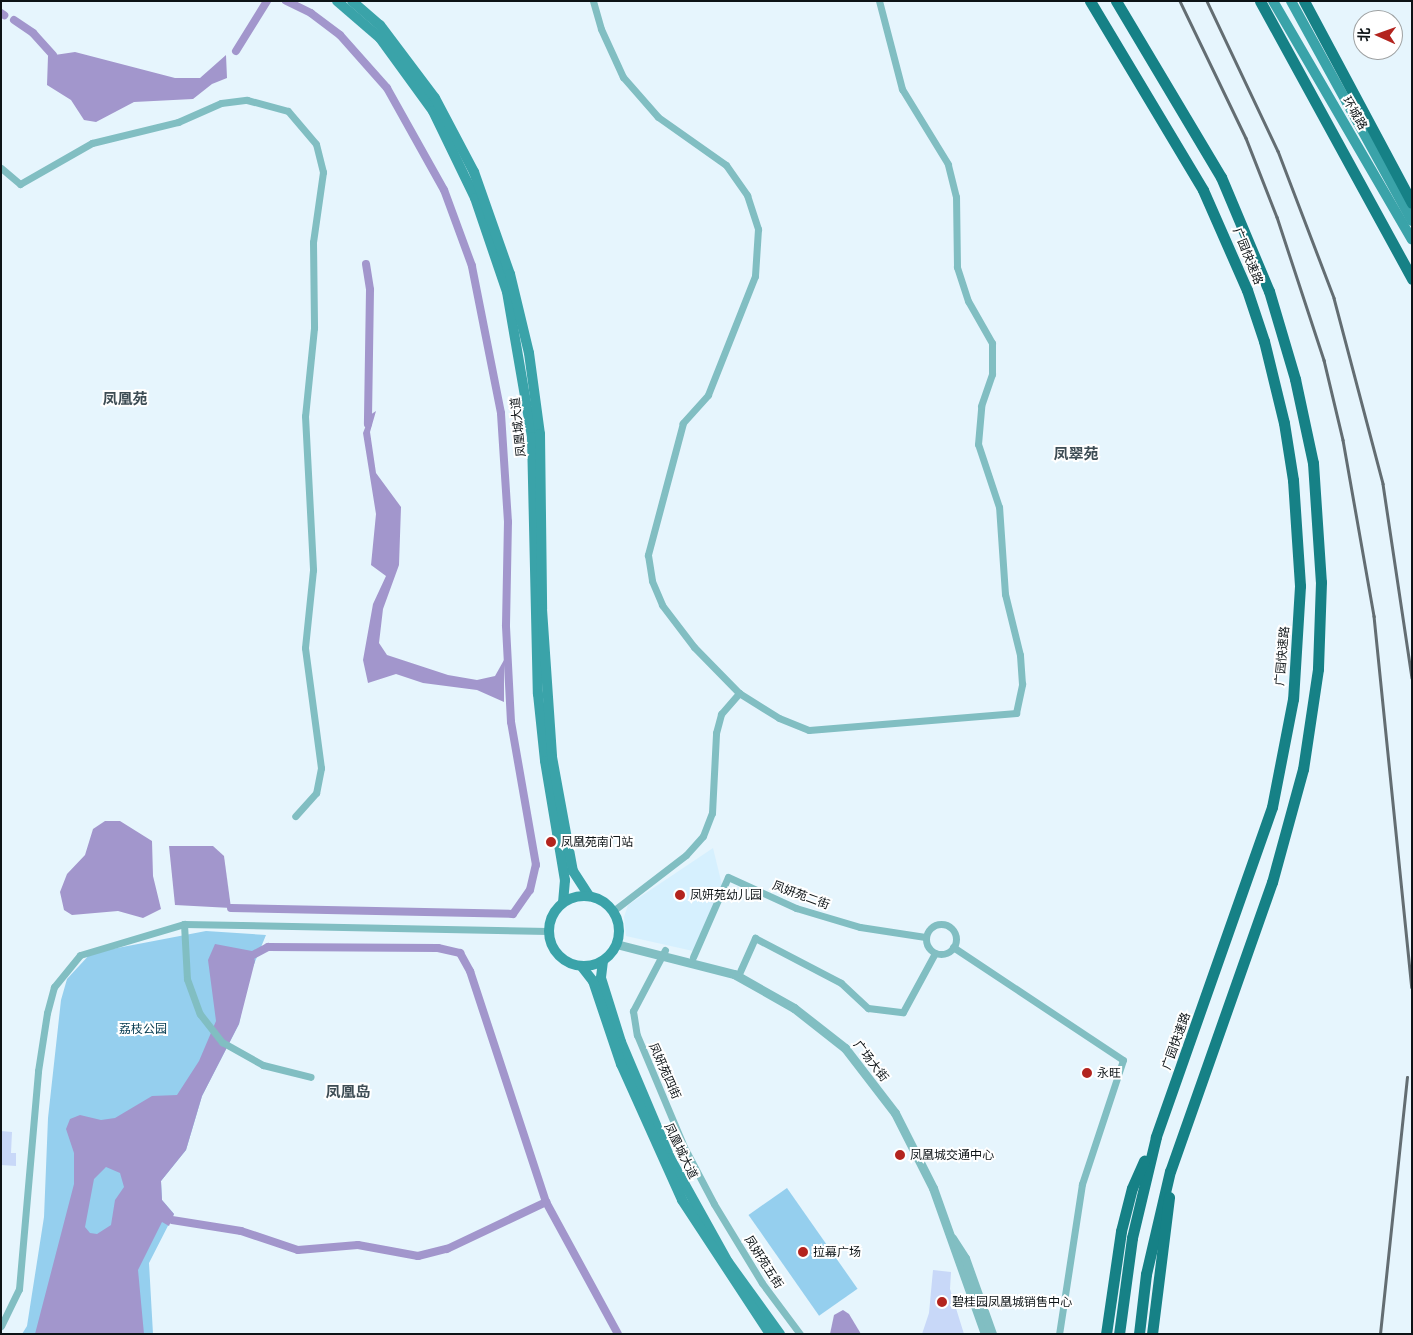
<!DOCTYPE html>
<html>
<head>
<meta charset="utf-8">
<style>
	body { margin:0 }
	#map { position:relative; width:1413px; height:1335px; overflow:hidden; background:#e6f5fd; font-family:Quicksand,"Noto Sans SC",sans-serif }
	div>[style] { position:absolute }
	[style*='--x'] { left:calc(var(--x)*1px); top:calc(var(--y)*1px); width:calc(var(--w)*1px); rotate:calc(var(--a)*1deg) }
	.built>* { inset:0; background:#d6f0fe }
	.green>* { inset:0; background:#95cfee; transform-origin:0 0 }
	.water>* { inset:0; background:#a296cc }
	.canal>* { height:8px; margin:-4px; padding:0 4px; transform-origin:4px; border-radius:4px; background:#a296cc }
	.building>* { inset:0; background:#c8d8f8 }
	.minor>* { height:7px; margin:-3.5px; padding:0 3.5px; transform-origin:3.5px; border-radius:3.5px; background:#81bec2 }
	.minor>.ring { margin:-3.5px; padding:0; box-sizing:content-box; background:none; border:7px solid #81bec2; border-radius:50% }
	.tertiary>* { height:9px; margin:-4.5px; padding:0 4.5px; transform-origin:4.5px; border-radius:4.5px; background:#81bec2 }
	.secondary>* { height:10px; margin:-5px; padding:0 5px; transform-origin:5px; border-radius:5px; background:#3aa3a9 }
	.secondary>.ring { margin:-5px; padding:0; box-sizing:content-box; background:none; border:10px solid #3aa3a9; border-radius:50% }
	.trunk>* { height:11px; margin:-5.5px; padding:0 5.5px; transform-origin:5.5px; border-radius:5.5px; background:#168186 }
	.rail>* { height:2.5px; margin:-1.25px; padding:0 1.25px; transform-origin:1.25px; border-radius:1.25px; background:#636d72 }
	.dots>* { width:14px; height:14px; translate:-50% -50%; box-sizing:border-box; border:2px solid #fff; border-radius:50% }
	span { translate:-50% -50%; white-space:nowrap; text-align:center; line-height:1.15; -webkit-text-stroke:4px #fff; paint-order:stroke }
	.street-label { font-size:12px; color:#0d1316 }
	.poi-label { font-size:12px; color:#0d1316 }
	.left { translate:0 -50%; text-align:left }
	.park-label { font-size:12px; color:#00384e }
	.quarter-label { font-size:15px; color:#3d4c54; font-weight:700 }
	.frame { position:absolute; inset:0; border:2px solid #0d1316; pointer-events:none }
	.north { position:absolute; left:1353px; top:10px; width:50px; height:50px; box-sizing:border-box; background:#fff; border:1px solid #9ea1a2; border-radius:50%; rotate:272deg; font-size:14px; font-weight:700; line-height:20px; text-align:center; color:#0d1316 }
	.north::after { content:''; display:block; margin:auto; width:18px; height:22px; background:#b3241e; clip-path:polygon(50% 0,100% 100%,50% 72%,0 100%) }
</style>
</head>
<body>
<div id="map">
	<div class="built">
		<div style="clip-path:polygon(713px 848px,722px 885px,693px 951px,626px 936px,624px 917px,628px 905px)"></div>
	</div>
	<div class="green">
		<div style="clip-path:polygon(206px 931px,266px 935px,248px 979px,239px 1024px,202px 1096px,186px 1150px,161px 1181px,162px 1200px,174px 1214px,149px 1263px,153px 1334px,22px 1334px,27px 1326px,44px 1217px,48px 1118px,61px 1000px,67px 979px,91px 953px)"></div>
		<div style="left:787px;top:1188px;width:123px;height:47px;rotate:55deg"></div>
	</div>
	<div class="water">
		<div style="clip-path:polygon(75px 52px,175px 78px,200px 78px,226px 55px,227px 78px,212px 84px,193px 99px,134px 102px,96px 122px,84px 120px,71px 100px,47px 85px,48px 56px)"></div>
		<div style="clip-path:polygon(376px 411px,370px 432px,376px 473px,401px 507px,399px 565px,383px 609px,379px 643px,387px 655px,448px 675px,477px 680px,495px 676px,504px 660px,504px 702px,477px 690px,423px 683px,396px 674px,368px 683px,363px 660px,373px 604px,386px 576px,371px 565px,376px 514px,363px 433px,370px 415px)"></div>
		<div style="clip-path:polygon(105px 821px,120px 821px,152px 841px,153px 876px,161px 909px,143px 918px,118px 911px,72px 915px,64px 910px,60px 892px,67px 874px,85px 855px,93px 829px)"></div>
		<div style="clip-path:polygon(169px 846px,213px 846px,224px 856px,231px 908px,175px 905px)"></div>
		<div style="clip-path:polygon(evenodd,215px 944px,252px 951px,255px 961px,239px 1024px,202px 1096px,186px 1150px,161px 1181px,162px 1200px,174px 1214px,169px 1226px,162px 1222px,138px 1270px,144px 1334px,35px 1334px,74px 1184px,74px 1153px,66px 1129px,70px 1119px,80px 1115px,101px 1120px,115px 1118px,152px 1096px,177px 1095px,199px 1061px,216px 1021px,208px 960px,215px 944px,106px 1167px,120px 1173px,124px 1187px,115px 1200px,111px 1225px,97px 1234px,90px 1233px,85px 1227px,94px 1179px,106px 1167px)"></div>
		<div style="clip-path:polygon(843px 1310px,849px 1314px,861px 1334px,830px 1334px,834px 1315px)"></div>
	</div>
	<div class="canal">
		<div style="--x:1;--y:13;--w:4;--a:34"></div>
		<div style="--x:14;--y:20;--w:23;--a:34"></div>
		<div style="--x:33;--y:33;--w:30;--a:48"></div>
		<div style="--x:236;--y:51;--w:59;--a:-58.2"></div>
		<div style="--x:366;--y:264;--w:26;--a:81"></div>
		<div style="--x:370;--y:290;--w:134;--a:90.9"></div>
		<div style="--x:231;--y:908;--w:282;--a:1.2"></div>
		<div style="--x:513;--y:914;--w:29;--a:-55"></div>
		<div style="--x:530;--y:890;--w:26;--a:-77"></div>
		<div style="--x:536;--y:865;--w:145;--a:-99.9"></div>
		<div style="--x:511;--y:722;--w:97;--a:-93"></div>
		<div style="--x:506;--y:625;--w:103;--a:-88.9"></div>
		<div style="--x:508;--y:522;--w:109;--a:-93.7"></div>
		<div style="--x:501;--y:413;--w:150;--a:-101.2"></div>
		<div style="--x:472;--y:266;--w:81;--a:-110.2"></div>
		<div style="--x:444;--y:190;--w:117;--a:-119.2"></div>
		<div style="--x:387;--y:88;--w:71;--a:-131.6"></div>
		<div style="--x:340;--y:35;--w:36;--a:-143"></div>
		<div style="--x:311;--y:13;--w:28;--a:-154"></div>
		<div style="--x:253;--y:955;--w:17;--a:-28"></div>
		<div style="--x:268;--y:947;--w:170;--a:0.3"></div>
		<div style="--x:438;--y:948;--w:23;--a:13"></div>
		<div style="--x:460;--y:953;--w:21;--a:61"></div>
		<div style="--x:470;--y:971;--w:243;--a:71.8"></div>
		<div style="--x:546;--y:1202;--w:150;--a:61.4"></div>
		<div style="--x:172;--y:1220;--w:70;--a:9.1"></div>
		<div style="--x:241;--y:1231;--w:60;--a:18.4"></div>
		<div style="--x:298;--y:1250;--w:60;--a:-4.8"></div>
		<div style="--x:358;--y:1245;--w:61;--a:10.4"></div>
		<div style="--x:418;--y:1256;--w:30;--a:-14"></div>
		<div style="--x:447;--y:1249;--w:110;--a:-25.4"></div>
	</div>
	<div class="building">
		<div style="clip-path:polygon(1px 1131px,12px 1132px,11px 1153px,16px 1153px,16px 1166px,1px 1165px)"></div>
		<div style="clip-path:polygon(933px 1270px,951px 1272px,950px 1289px,964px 1334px,922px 1334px,929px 1313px)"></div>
	</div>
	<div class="minor">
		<div style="--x:593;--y:1;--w:29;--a:74"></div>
		<div style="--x:601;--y:29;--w:53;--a:65.4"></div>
		<div style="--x:623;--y:77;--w:53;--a:48.8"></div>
		<div style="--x:658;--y:117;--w:83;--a:35.2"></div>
		<div style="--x:726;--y:165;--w:37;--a:55"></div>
		<div style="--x:747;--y:195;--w:36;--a:72"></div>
		<div style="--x:758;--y:229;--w:47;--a:93.7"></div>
		<div style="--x:755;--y:276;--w:128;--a:111.6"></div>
		<div style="--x:708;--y:395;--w:38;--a:132"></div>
		<div style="--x:683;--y:423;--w:137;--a:104.9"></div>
		<div style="--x:648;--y:555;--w:26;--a:81"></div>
		<div style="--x:652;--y:581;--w:26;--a:67"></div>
		<div style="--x:662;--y:605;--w:53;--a:52.7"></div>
		<div style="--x:694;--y:647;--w:64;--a:45.6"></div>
		<div style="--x:1;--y:168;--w:25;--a:40"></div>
		<div style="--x:20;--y:184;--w:83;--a:-29.7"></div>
		<div style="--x:92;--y:143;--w:89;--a:-13.7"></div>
		<div style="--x:178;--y:122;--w:47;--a:-23.8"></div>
		<div style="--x:221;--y:103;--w:26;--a:-7"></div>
		<div style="--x:247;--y:100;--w:42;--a:15"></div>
		<div style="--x:288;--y:111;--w:43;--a:49.7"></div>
		<div style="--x:316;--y:144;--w:29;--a:76"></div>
		<div style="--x:323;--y:172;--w:71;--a:98.1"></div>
		<div style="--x:313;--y:242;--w:86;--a:89.3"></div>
		<div style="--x:314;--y:328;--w:88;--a:95.8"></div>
		<div style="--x:305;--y:416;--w:154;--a:87"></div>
		<div style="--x:313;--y:570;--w:78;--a:95.9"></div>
		<div style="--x:305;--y:648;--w:121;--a:82.4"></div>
		<div style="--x:321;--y:768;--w:25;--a:101"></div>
		<div style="--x:316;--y:793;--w:31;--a:132"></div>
		<div style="--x:613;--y:911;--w:92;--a:-37.5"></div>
		<div style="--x:686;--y:855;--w:25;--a:-48"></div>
		<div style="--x:703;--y:836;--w:25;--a:-69"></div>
		<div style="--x:712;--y:813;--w:80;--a:-87.1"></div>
		<div style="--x:716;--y:733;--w:20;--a:-75"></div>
		<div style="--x:721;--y:714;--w:28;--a:-49"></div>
		<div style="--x:739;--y:693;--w:47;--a:32"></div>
		<div style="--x:779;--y:718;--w:32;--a:22"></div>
		<div style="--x:809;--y:730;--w:208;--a:-4.7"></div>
		<div style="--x:1016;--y:713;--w:30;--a:-78"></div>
		<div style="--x:1022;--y:684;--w:29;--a:-94"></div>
		<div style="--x:1020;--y:655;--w:63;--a:-103.8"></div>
		<div style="--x:1005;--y:594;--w:87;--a:-93.9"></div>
		<div style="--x:999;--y:507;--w:66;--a:-108.4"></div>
		<div style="--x:978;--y:444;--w:38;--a:-85"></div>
		<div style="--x:981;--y:406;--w:34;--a:-71"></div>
		<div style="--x:992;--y:374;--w:31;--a:-90"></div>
		<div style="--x:992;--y:343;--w:48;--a:-119.7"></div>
		<div style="--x:968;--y:301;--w:36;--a:-108"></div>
		<div style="--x:957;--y:267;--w:70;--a:-90.8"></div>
		<div style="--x:956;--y:197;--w:34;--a:-104"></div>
		<div style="--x:948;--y:164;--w:88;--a:-121.5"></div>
		<div style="--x:902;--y:89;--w:91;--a:-104.6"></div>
		<div class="ring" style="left:926px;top:924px;width:23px;height:23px"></div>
		<div style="--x:184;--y:924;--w:55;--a:86.9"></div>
		<div style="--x:187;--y:979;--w:37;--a:70"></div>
		<div style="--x:200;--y:1014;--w:36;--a:52"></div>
		<div style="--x:222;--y:1042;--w:47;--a:29.3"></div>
		<div style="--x:263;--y:1065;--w:49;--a:14"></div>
		<div style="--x:953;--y:947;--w:204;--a:33.6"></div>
		<div style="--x:1123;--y:1060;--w:131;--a:108.3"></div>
		<div style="--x:1082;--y:1184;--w:152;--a:98.7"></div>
		<div style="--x:665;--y:950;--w:69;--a:117.7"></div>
		<div style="--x:633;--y:1011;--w:24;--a:81"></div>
		<div style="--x:637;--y:1035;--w:121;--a:67.2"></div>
		<div style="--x:684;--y:1147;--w:64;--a:62.2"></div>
		<div style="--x:714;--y:1204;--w:92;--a:58.7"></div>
		<div style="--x:762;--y:1283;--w:64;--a:53.3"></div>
		<div style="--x:693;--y:957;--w:87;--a:-66.4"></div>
		<div style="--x:728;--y:877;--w:75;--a:24.5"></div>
		<div style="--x:796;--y:908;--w:67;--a:16.5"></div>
		<div style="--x:860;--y:927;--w:66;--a:8.7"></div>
		<div style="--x:738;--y:976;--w:42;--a:-65.9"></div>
		<div style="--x:755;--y:938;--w:97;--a:27.6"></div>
		<div style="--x:841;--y:983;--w:37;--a:43"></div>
		<div style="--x:868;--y:1008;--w:35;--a:7"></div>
		<div style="--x:903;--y:1012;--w:67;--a:-61.5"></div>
		<div style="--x:1;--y:1326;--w:41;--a:-64.1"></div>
		<div style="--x:19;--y:1289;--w:219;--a:-85"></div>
		<div style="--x:38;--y:1071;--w:59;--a:-81.2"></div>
		<div style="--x:47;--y:1013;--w:27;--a:-75"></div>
		<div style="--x:54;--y:987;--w:41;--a:-50.9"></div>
		<div style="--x:80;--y:955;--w:109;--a:-16.6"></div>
		<div style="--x:184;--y:924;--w:364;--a:1.1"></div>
	</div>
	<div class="tertiary">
		<div style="--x:616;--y:944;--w:122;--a:14.3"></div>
		<div style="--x:734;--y:974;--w:69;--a:29.5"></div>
		<div style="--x:794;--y:1008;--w:65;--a:38.1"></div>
		<div style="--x:845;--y:1048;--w:82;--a:52.4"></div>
		<div style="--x:895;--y:1113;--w:84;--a:63.1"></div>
		<div style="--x:933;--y:1188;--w:155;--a:70.4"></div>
		<div style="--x:952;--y:1238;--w:24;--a:57"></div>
		<div style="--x:965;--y:1258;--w:81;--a:70.4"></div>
	</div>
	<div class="secondary">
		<div style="--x:337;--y:1;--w:57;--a:40.7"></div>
		<div style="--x:380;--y:38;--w:90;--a:54"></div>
		<div style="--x:433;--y:111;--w:97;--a:64.2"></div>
		<div style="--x:475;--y:198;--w:99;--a:71.2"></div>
		<div style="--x:507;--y:292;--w:147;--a:80.2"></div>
		<div style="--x:532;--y:437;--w:257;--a:88.7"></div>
		<div style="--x:538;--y:694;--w:67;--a:84"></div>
		<div style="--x:545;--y:761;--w:121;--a:80.5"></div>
		<div style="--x:565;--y:880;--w:22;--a:95"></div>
		<div style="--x:352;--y:1;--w:37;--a:41"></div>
		<div style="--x:380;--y:25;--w:91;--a:53"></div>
		<div style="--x:435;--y:98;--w:84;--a:62.2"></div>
		<div style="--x:474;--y:172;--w:108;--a:70.6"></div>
		<div style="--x:510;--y:274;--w:81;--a:76.5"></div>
		<div style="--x:529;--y:353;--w:82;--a:82.3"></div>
		<div style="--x:540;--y:434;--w:175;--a:89.3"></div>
		<div style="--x:542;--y:609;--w:148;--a:86.1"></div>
		<div style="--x:552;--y:757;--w:116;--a:79.6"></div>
		<div style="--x:573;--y:871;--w:30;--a:57"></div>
		<div style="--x:1273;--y:1;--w:276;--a:59.8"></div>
		<div style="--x:1291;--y:1;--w:251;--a:61.2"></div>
		<div class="ring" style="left:549px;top:896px;width:60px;height:60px"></div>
		<div style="--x:603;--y:961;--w:17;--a:97"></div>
		<div style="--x:601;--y:978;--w:67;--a:72.6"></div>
		<div style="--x:621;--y:1042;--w:126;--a:67.1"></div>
		<div style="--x:670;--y:1158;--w:119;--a:60.9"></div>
		<div style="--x:728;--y:1262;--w:89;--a:54.2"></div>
		<div style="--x:582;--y:967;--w:18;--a:52"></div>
		<div style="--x:593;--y:981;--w:88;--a:71.4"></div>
		<div style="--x:621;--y:1064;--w:149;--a:65.8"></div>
		<div style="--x:682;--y:1200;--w:160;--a:56.7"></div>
	</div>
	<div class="trunk">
		<div style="--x:1090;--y:1;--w:220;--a:59.1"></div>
		<div style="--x:1203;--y:190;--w:109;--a:66.3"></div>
		<div style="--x:1247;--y:290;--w:54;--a:71.6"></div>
		<div style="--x:1264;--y:341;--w:84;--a:76.3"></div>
		<div style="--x:1284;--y:423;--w:58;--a:81"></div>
		<div style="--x:1293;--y:480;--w:106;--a:86.2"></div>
		<div style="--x:1300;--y:586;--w:113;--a:93.5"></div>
		<div style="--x:1293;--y:699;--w:110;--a:101"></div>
		<div style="--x:1272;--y:807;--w:350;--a:109.4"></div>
		<div style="--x:1156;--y:1137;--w:104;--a:103.4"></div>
		<div style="--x:1132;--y:1238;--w:97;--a:97.7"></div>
		<div style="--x:1116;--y:1;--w:205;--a:59.2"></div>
		<div style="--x:1221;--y:177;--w:124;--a:67.2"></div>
		<div style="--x:1269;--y:291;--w:92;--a:73.5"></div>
		<div style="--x:1295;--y:379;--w:86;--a:77.9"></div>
		<div style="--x:1313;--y:463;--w:119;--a:86.2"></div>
		<div style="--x:1321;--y:582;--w:87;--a:92"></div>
		<div style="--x:1318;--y:669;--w:101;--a:98.5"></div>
		<div style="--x:1303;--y:769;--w:117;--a:105.3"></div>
		<div style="--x:1272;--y:882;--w:306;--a:109.4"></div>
		<div style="--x:1170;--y:1171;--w:106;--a:103.1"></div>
		<div style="--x:1146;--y:1274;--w:60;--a:96.7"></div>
		<div style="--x:1260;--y:1;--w:317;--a:61.3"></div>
		<div style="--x:1304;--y:1;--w:229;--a:61.9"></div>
		<div style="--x:1106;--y:1334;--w:104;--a:-81.7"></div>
		<div style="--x:1121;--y:1231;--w:44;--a:-75.7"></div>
		<div style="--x:1132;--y:1188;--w:30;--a:-66"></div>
		<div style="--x:1152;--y:1334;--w:138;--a:-82.9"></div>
	</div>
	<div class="rail">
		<div style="--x:1180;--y:1;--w:152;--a:64.3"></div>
		<div style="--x:1246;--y:138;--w:85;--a:68.6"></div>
		<div style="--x:1277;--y:217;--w:151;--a:71.8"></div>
		<div style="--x:1324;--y:360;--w:82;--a:76.6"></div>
		<div style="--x:1343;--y:440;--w:179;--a:80"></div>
		<div style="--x:1374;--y:616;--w:373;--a:84.2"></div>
		<div style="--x:1207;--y:1;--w:166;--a:64.7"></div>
		<div style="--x:1278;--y:151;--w:157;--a:69.1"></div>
		<div style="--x:1334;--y:298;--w:192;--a:75.2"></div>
		<div style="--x:1383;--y:484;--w:196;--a:81.5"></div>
		<div style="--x:1380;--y:1334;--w:258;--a:-84"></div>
	</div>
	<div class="dots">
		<div style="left:551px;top:842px;background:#b3241e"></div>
		<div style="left:680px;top:895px;background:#b3241e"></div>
		<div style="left:1087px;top:1073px;background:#b3241e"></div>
		<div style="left:900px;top:1155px;background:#b3241e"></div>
		<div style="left:803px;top:1252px;background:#b3241e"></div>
		<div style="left:942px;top:1302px;background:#b3241e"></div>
	</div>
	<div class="street-label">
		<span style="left:1355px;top:113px;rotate:60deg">环城路</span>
		<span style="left:1248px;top:256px;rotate:68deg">广园快速路</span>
		<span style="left:518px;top:427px;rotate:-96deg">凤凰城大道</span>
		<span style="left:1282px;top:656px;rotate:-85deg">广园快速路</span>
		<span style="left:801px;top:895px;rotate:20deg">凤妍苑二街</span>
		<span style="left:1176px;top:1041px;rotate:-70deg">广园快速路</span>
		<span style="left:871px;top:1061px;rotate:52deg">广场大街</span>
		<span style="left:665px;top:1071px;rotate:66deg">凤妍苑四街</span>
		<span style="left:681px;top:1151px;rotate:64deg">凤凰城大道</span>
		<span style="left:764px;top:1262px;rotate:57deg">凤妍苑五街</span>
	</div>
	<div class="poi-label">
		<span class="left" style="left:561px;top:842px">凤凰苑南门站</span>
		<span class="left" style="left:690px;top:895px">凤妍苑幼儿园</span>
		<span class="left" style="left:1097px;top:1073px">永旺</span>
		<span class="left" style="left:910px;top:1155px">凤凰城交通中心</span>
		<span class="left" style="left:813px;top:1252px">拉幕广场</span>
		<span class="left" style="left:952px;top:1302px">碧桂园凤凰城销售中心</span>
	</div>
	<div class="park-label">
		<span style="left:143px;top:1029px">荔枝公园</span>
	</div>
	<div class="quarter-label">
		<span style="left:125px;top:399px">凤凰苑</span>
		<span style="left:1076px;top:454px">凤翠苑</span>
		<span style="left:348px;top:1092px">凤凰岛</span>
	</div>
	<div class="frame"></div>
	<div class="north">北</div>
</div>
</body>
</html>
